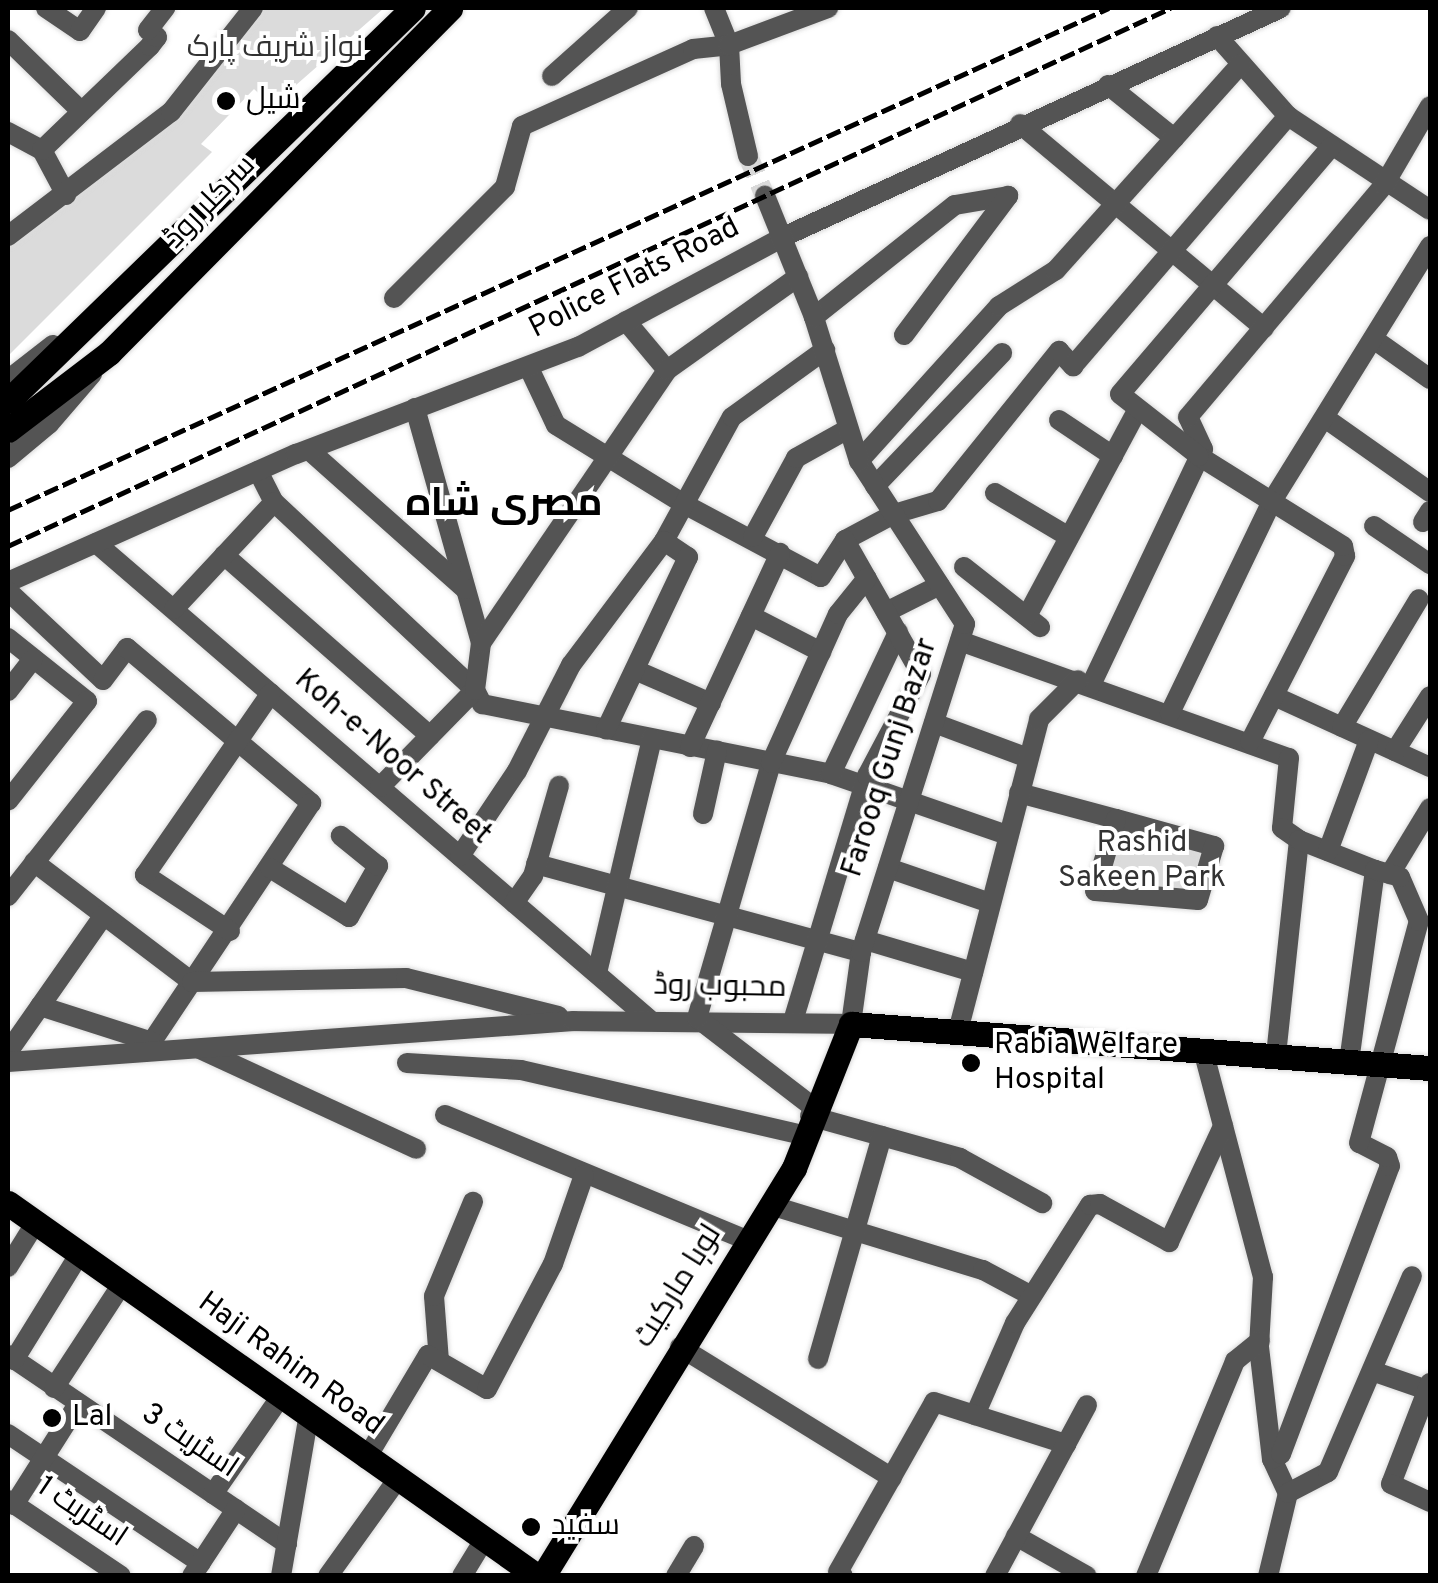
<!DOCTYPE html>
<html>
<head>
<meta charset="utf-8">
<style>
	body { margin:0 }
	#map { position:relative; width:1438px; height:1583px; overflow:hidden; background:#fff; font-family:Overpass,Cairo,sans-serif }
	div>[style] { position:absolute }
	[style*='--x'] { left:calc(var(--x)*1px); top:calc(var(--y)*1px); width:calc(var(--w)*1px); rotate:calc(var(--a)*1deg) }
	.green>* { inset:0; background:#dbdbdb }
	.minor-tunnel>* { height:20px; margin-top:-10px; transform-origin:0; background:repeating-linear-gradient(90deg,#d9d9d9 0 20px,transparent 0 30px) }
	.roads { filter:drop-shadow(0 0 2px #dbdbdb) drop-shadow(0 0 2px #dbdbdb) }
	.minor>* { height:20px; margin:-10px; padding:0 10px; transform-origin:10px; border-radius:10px; background:#545454 }
	.major>* { height:25px; margin:-12.5px; padding:0 12.5px; transform-origin:12.5px; border-radius:12.5px; background:#000 }
	.rail>* { height:5px; margin-top:-2.5px; transform-origin:0; background:repeating-linear-gradient(90deg,#000 0 15px,transparent 0 20px) }
	.dots>* { width:28px; height:28px; translate:-50% -50%; box-sizing:border-box; border:5px solid #fff; border-radius:50% }
	span { translate:-50% -50%; white-space:nowrap; text-align:center; line-height:1.15; -webkit-text-stroke:8px #fff; paint-order:stroke }
	.park-label { font-size:30px; color:#323232 }
	.poi-label { font-size:30px; color:#000 }
	.left { translate:0 -50%; text-align:left }
	.street-label { font-size:30px; color:#000 }
	.district-label { font-size:40px; color:#000; font-weight:700 }
	.frame { position:absolute; inset:0; border:10px solid #000; pointer-events:none }
</style>
</head>
<body>
<div id="map">
	<div class="green">
		<div style="clip-path:polygon(252px 8px,384px 8px,272px 106px,254px 89px,201px 144px,212px 152px,8px 356px,8px 243px,171px 112px)"></div>
		<div style="clip-path:polygon(1116px 819px,1214px 846px,1198px 900px,1095px 891px)"></div>
	</div>
	<div class="minor-tunnel">
		<div style="--x:748;--y:156;--w:43;--a:67"></div>
	</div>
	<div class="roads">
		<div class="minor">
			<div style="--x:46;--y:8;--w:41;--a:34.1"></div>
			<div style="--x:80;--y:31;--w:28;--a:-55"></div>
			<div style="--x:714;--y:8;--w:40;--a:68"></div>
			<div style="--x:729;--y:45;--w:39;--a:87"></div>
			<div style="--x:731;--y:84;--w:74;--a:76.7"></div>
			<div style="--x:1217;--y:36;--w:107;--a:48.4"></div>
			<div style="--x:1288;--y:116;--w:170;--a:33.5"></div>
			<div style="--x:8;--y:40;--w:102;--a:44.2"></div>
			<div style="--x:552;--y:76;--w:102;--a:-41.8"></div>
			<div style="--x:1108;--y:85;--w:85;--a:38.8"></div>
			<div style="--x:1020;--y:124;--w:318;--a:39.9"></div>
			<div style="--x:8;--y:132;--w:38;--a:28"></div>
			<div style="--x:42;--y:150;--w:51;--a:61.9"></div>
			<div style="--x:42;--y:150;--w:150;--a:-43.9"></div>
			<div style="--x:150;--y:46;--w:11;--a:-52"></div>
			<div style="--x:157;--y:37;--w:11;--a:-142"></div>
			<div style="--x:148;--y:30;--w:28;--a:-52"></div>
			<div style="--x:8;--y:236;--w:205;--a:-37.3"></div>
			<div style="--x:171;--y:112;--w:132;--a:-51.7"></div>
			<div style="--x:394;--y:298;--w:157;--a:-45"></div>
			<div style="--x:505;--y:187;--w:63;--a:-74.4"></div>
			<div style="--x:522;--y:126;--w:188;--a:-24.2"></div>
			<div style="--x:693;--y:49;--w:36;--a:-6"></div>
			<div style="--x:729;--y:45;--w:106;--a:-20.5"></div>
			<div style="--x:814;--y:317;--w:180;--a:-38.5"></div>
			<div style="--x:955;--y:205;--w:54;--a:-9.6"></div>
			<div style="--x:626;--y:321;--w:64;--a:50.1"></div>
			<div style="--x:904;--y:335;--w:174;--a:-53.2"></div>
			<div style="--x:1375;--y:340;--w:67;--a:35.3"></div>
			<div style="--x:529;--y:368;--w:63;--a:64.7"></div>
			<div style="--x:556;--y:425;--w:150;--a:31.7"></div>
			<div style="--x:684;--y:504;--w:155;--a:28.1"></div>
			<div style="--x:821;--y:577;--w:44;--a:-57"></div>
			<div style="--x:845;--y:540;--w:55;--a:-28"></div>
			<div style="--x:894;--y:514;--w:46;--a:-16.5"></div>
			<div style="--x:938;--y:501;--w:193;--a:-51.1"></div>
			<div style="--x:1059;--y:351;--w:21;--a:47"></div>
			<div style="--x:1073;--y:366;--w:330;--a:-49.3"></div>
			<div style="--x:8;--y:380;--w:57;--a:-37.9"></div>
			<div style="--x:415;--y:408;--w:244;--a:74.3"></div>
			<div style="--x:1325;--y:418;--w:128;--a:35.2"></div>
			<div style="--x:1059;--y:420;--w:65;--a:33.7"></div>
			<div style="--x:309;--y:450;--w:209;--a:41.7"></div>
			<div style="--x:8;--y:458;--w:53;--a:-39.7"></div>
			<div style="--x:49;--y:424;--w:66;--a:-49.3"></div>
			<div style="--x:859;--y:461;--w:209;--a:-47.9"></div>
			<div style="--x:999;--y:306;--w:67;--a:-32.3"></div>
			<div style="--x:1056;--y:270;--w:277;--a:-48.1"></div>
			<div style="--x:258;--y:471;--w:35;--a:63"></div>
			<div style="--x:274;--y:502;--w:275;--a:43.1"></div>
			<div style="--x:475;--y:690;--w:16;--a:63"></div>
			<div style="--x:482;--y:704;--w:356;--a:11.3"></div>
			<div style="--x:831;--y:774;--w:186;--a:19.1"></div>
			<div style="--x:875;--y:486;--w:184;--a:-46.3"></div>
			<div style="--x:995;--y:493;--w:86;--a:30.7"></div>
			<div style="--x:1423;--y:522;--w:13;--a:-58"></div>
			<div style="--x:1374;--y:526;--w:68;--a:34.2"></div>
			<div style="--x:753;--y:537;--w:90;--a:-61.4"></div>
			<div style="--x:796;--y:458;--w:60;--a:-29.1"></div>
			<div style="--x:664;--y:541;--w:141;--a:-61.3"></div>
			<div style="--x:732;--y:417;--w:115;--a:-35.8"></div>
			<div style="--x:96;--y:543;--w:730;--a:40.72"></div>
			<div style="--x:224;--y:555;--w:274;--a:41.3"></div>
			<div style="--x:964;--y:567;--w:97;--a:38.3"></div>
			<div style="--x:8;--y:582;--w:315;--a:-24"></div>
			<div style="--x:296;--y:454;--w:302;--a:-20.8"></div>
			<div style="--x:578;--y:347;--w:230;--a:-28.2"></div>
			<div style="--x:781;--y:238;--w:550;--a:-24.7"></div>
			<div style="--x:8;--y:591;--w:130;--a:43.1"></div>
			<div style="--x:103;--y:680;--w:40;--a:-53"></div>
			<div style="--x:127;--y:648;--w:241;--a:40.1"></div>
			<div style="--x:311;--y:803;--w:299;--a:123.7"></div>
			<div style="--x:174;--y:609;--w:146;--a:-46.9"></div>
			<div style="--x:886;--y:612;--w:60;--a:-26.6"></div>
			<div style="--x:751;--y:616;--w:79;--a:27.2"></div>
			<div style="--x:1027;--y:616;--w:233;--a:-61.8"></div>
			<div style="--x:8;--y:638;--w:101;--a:38.6"></div>
			<div style="--x:87;--y:701;--w:127;--a:128.3"></div>
			<div style="--x:960;--y:641;--w:349;--a:19.6"></div>
			<div style="--x:1289;--y:758;--w:70;--a:95.7"></div>
			<div style="--x:1282;--y:828;--w:21;--a:35"></div>
			<div style="--x:1299;--y:840;--w:217;--a:96.1"></div>
			<div style="--x:635;--y:670;--w:83;--a:23.5"></div>
			<div style="--x:1091;--y:685;--w:261;--a:-64.6"></div>
			<div style="--x:1203;--y:449;--w:35;--a:-115"></div>
			<div style="--x:1188;--y:417;--w:304;--a:-49.8"></div>
			<div style="--x:1384;--y:185;--w:91;--a:-59.8"></div>
			<div style="--x:8;--y:691;--w:41;--a:-52"></div>
			<div style="--x:1274;--y:696;--w:171;--a:24.5"></div>
			<div style="--x:1170;--y:713;--w:235;--a:-64.3"></div>
			<div style="--x:1272;--y:501;--w:300;--a:-58.2"></div>
			<div style="--x:934;--y:723;--w:100;--a:20.4"></div>
			<div style="--x:1342;--y:727;--w:149;--a:-59"></div>
			<div style="--x:1250;--y:742;--w:209;--a:-62.9"></div>
			<div style="--x:1345;--y:556;--w:10;--a:-101"></div>
			<div style="--x:1343;--y:546;--w:170;--a:-148"></div>
			<div style="--x:1199;--y:456;--w:100;--a:-141.9"></div>
			<div style="--x:1120;--y:394;--w:325;--a:-49.5"></div>
			<div style="--x:690;--y:747;--w:214;--a:-65.1"></div>
			<div style="--x:1395;--y:751;--w:65;--a:-57.5"></div>
			<div style="--x:831;--y:774;--w:157;--a:-64.7"></div>
			<div style="--x:380;--y:787;--w:136;--a:-45.6"></div>
			<div style="--x:475;--y:690;--w:47;--a:-82.7"></div>
			<div style="--x:481;--y:643;--w:330;--a:-55.7"></div>
			<div style="--x:667;--y:370;--w:161;--a:-35.4"></div>
			<div style="--x:1019;--y:793;--w:100;--a:15"></div>
			<div style="--x:1116;--y:819;--w:102;--a:15.4"></div>
			<div style="--x:1214;--y:846;--w:56;--a:106.5"></div>
			<div style="--x:1198;--y:900;--w:103;--a:-175"></div>
			<div style="--x:1095;--y:891;--w:75;--a:-73.7"></div>
			<div style="--x:703;--y:814;--w:65;--a:-77.5"></div>
			<div style="--x:1299;--y:840;--w:82;--a:21.5"></div>
			<div style="--x:1375;--y:870;--w:194;--a:97.7"></div>
			<div style="--x:1328;--y:851;--w:118;--a:-69.7"></div>
			<div style="--x:460;--y:856;--w:102;--a:-56.2"></div>
			<div style="--x:517;--y:771;--w:119;--a:-63"></div>
			<div style="--x:571;--y:665;--w:155;--a:-53.1"></div>
			<div style="--x:664;--y:541;--w:29;--a:34"></div>
			<div style="--x:688;--y:557;--w:191;--a:115.4"></div>
			<div style="--x:34;--y:862;--w:198;--a:37.2"></div>
			<div style="--x:192;--y:982;--w:214;--a:-1.1"></div>
			<div style="--x:406;--y:978;--w:157;--a:14"></div>
			<div style="--x:536;--y:864;--w:337;--a:15.2"></div>
			<div style="--x:270;--y:868;--w:93;--a:31.8"></div>
			<div style="--x:349;--y:917;--w:59;--a:-60.4"></div>
			<div style="--x:378;--y:866;--w:48;--a:-141"></div>
			<div style="--x:888;--y:868;--w:108;--a:18.9"></div>
			<div style="--x:1390;--y:874;--w:77;--a:-58.8"></div>
			<div style="--x:8;--y:896;--w:224;--a:-51.7"></div>
			<div style="--x:514;--y:903;--w:33;--a:-55"></div>
			<div style="--x:533;--y:876;--w:94;--a:-73.9"></div>
			<div style="--x:230;--y:931;--w:102;--a:-146.6"></div>
			<div style="--x:145;--y:875;--w:221;--a:-55.3"></div>
			<div style="--x:865;--y:940;--w:113;--a:16.5"></div>
			<div style="--x:597;--y:973;--w:240;--a:-76.8"></div>
			<div style="--x:40;--y:1006;--w:118;--a:17.8"></div>
			<div style="--x:793;--y:1021;--w:256;--a:-73.2"></div>
			<div style="--x:867;--y:776;--w:115;--a:-62.1"></div>
			<div style="--x:921;--y:674;--w:154;--a:-119.6"></div>
			<div style="--x:958;--y:1031;--w:322;--a:-75.4"></div>
			<div style="--x:1039;--y:719;--w:55;--a:-45"></div>
			<div style="--x:200;--y:1049;--w:238;--a:24.8"></div>
			<div style="--x:1203;--y:1050;--w:235;--a:75.2"></div>
			<div style="--x:1263;--y:1277;--w:70;--a:93.3"></div>
			<div style="--x:1259;--y:1347;--w:113;--a:83.4"></div>
			<div style="--x:1272;--y:1459;--w:38;--a:65"></div>
			<div style="--x:1288;--y:1493;--w:85;--a:103.5"></div>
			<div style="--x:8;--y:1052;--w:167;--a:-55"></div>
			<div style="--x:8;--y:1062;--w:567;--a:-4.14"></div>
			<div style="--x:574;--y:1021;--w:277;--a:0.6"></div>
			<div style="--x:851;--y:1024;--w:73;--a:-82.1"></div>
			<div style="--x:861;--y:952;--w:344;--a:-72.4"></div>
			<div style="--x:965;--y:624;--w:194;--a:-123"></div>
			<div style="--x:859;--y:461;--w:151;--a:-107.4"></div>
			<div style="--x:814;--y:317;--w:131;--a:-112"></div>
			<div style="--x:407;--y:1063;--w:114;--a:3.5"></div>
			<div style="--x:521;--y:1070;--w:289;--a:13"></div>
			<div style="--x:813;--y:1107;--w:146;--a:-142.5"></div>
			<div style="--x:697;--y:1018;--w:266;--a:-73.8"></div>
			<div style="--x:771;--y:763;--w:163;--a:-65.8"></div>
			<div style="--x:838;--y:614;--w:46;--a:-51.1"></div>
			<div style="--x:445;--y:1115;--w:327;--a:22.5"></div>
			<div style="--x:810;--y:1116;--w:156;--a:15.6"></div>
			<div style="--x:960;--y:1158;--w:94;--a:28.8"></div>
			<div style="--x:770;--y:1205;--w:223;--a:17"></div>
			<div style="--x:983;--y:1270;--w:55;--a:28"></div>
			<div style="--x:8;--y:1267;--w:53;--a:-58.1"></div>
			<div style="--x:680;--y:1347;--w:249;--a:31.7"></div>
			<div style="--x:8;--y:1355;--w:337;--a:34.1"></div>
			<div style="--x:818;--y:1359;--w:232;--a:-74"></div>
			<div style="--x:14;--y:1360;--w:126;--a:-58.3"></div>
			<div style="--x:439;--y:1361;--w:65;--a:-94.4"></div>
			<div style="--x:434;--y:1296;--w:102;--a:-67.5"></div>
			<div style="--x:1375;--y:1372;--w:58;--a:19.1"></div>
			<div style="--x:1430;--y:1383;--w:108;--a:111.1"></div>
			<div style="--x:1391;--y:1484;--w:43;--a:24.8"></div>
			<div style="--x:54;--y:1388;--w:124;--a:-56.8"></div>
			<div style="--x:975;--y:1415;--w:100;--a:-66.5"></div>
			<div style="--x:1015;--y:1323;--w:140;--a:-57.6"></div>
			<div style="--x:1090;--y:1205;--w:10;--a:-6"></div>
			<div style="--x:1100;--y:1204;--w:79;--a:28.8"></div>
			<div style="--x:1169;--y:1242;--w:128;--a:-65"></div>
			<div style="--x:8;--y:1434;--w:232;--a:33.8"></div>
			<div style="--x:366;--y:1459;--w:121;--a:-59.2"></div>
			<div style="--x:428;--y:1355;--w:68;--a:30"></div>
			<div style="--x:487;--y:1389;--w:141;--a:-62.2"></div>
			<div style="--x:553;--y:1264;--w:94;--a:-70.8"></div>
			<div style="--x:1272;--y:1459;--w:10;--a:-29"></div>
			<div style="--x:1281;--y:1454;--w:308;--a:-69.3"></div>
			<div style="--x:1390;--y:1166;--w:9;--a:-108"></div>
			<div style="--x:1387;--y:1157;--w:31;--a:-153"></div>
			<div style="--x:1359;--y:1143;--w:230;--a:-74.9"></div>
			<div style="--x:1419;--y:921;--w:48;--a:-113.4"></div>
			<div style="--x:1400;--y:877;--w:26;--a:-164"></div>
			<div style="--x:1288;--y:1493;--w:45;--a:-27.7"></div>
			<div style="--x:1328;--y:1472;--w:213;--a:-66.8"></div>
			<div style="--x:213;--y:1494;--w:116;--a:-55.2"></div>
			<div style="--x:8;--y:1500;--w:136;--a:33.9"></div>
			<div style="--x:14;--y:1505;--w:120;--a:-57.6"></div>
			<div style="--x:1016;--y:1536;--w:81;--a:29.4"></div>
			<div style="--x:192;--y:1576;--w:80;--a:-56.7"></div>
			<div style="--x:281;--y:1576;--w:158;--a:-80.2"></div>
			<div style="--x:328;--y:1576;--w:118;--a:-54.3"></div>
			<div style="--x:462;--y:1576;--w:42;--a:-58.6"></div>
			<div style="--x:676;--y:1576;--w:35;--a:-59"></div>
			<div style="--x:843;--y:1576;--w:6;--a:-141"></div>
			<div style="--x:838;--y:1572;--w:195;--a:-60.5"></div>
			<div style="--x:934;--y:1402;--w:139;--a:17.7"></div>
			<div style="--x:995;--y:1576;--w:194;--a:-61.7"></div>
			<div style="--x:1146;--y:1576;--w:233;--a:-67.5"></div>
			<div style="--x:1235;--y:1361;--w:32;--a:-39"></div>
		</div>
		<div class="major">
			<div style="--x:8;--y:401;--w:564;--a:-44.14"></div>
			<div style="--x:8;--y:430;--w:127;--a:-37.3"></div>
			<div style="--x:109;--y:353;--w:485;--a:-45.3"></div>
			<div style="--x:8;--y:1203;--w:647;--a:35.19"></div>
			<div style="--x:543;--y:1576;--w:479;--a:-58.4"></div>
			<div style="--x:794;--y:1168;--w:155;--a:-68.4"></div>
			<div style="--x:851;--y:1024;--w:581;--a:4.35"></div>
		</div>
	</div>
	<div class="rail">
		<div style="--x:8;--y:510;--w:1210;--a:-24.51"></div>
		<div style="--x:8;--y:546;--w:1281;--a:-24.83"></div>
	</div>
	<div class="dots">
		<div style="left:226px;top:101px;background:#000"></div>
		<div style="left:971px;top:1063px;background:#000"></div>
		<div style="left:52px;top:1418px;background:#000"></div>
		<div style="left:531px;top:1527px;background:#000"></div>
	</div>
	<div class="park-label">
		<span style="left:275px;top:49px">نواز شریف پارک</span>
		<span style="left:1142px;top:861px">Rashid<br>Sakeen Park</span>
	</div>
	<div class="poi-label">
		<span class="left" style="left:246px;top:101px">شیل</span>
		<span class="left" style="left:994px;top:1063px">Rabia Welfare<br>Hospital</span>
		<span class="left" style="left:72px;top:1418px">Lal</span>
		<span class="left" style="left:551px;top:1527px">سفید</span>
	</div>
	<div class="street-label">
		<span style="left:211px;top:203px;rotate:-46deg">سرکلر روڈ</span>
		<span style="left:635px;top:279px;rotate:-27deg">Police Flats Road</span>
		<span style="left:392px;top:758px;rotate:41deg">Koh-e-Noor Street</span>
		<span style="left:891px;top:758px;rotate:-72deg">Farooq Gunj Bazar</span>
		<span style="left:720px;top:988px;rotate:1deg">محبوب روڈ</span>
		<span style="left:679px;top:1287px;rotate:-58deg">لوہا مارکیٹ</span>
		<span style="left:290px;top:1365px;rotate:36deg">Haji Rahim Road</span>
		<span style="left:189px;top:1442px;rotate:34deg">اسٹریٹ 3</span>
		<span style="left:81px;top:1513px;rotate:34deg">اسٹریٹ 1</span>
	</div>
	<div class="district-label">
		<span style="left:504px;top:505px">مصری شاہ</span>
	</div>
	<div class="frame"></div>
</div>
</body>
</html>
